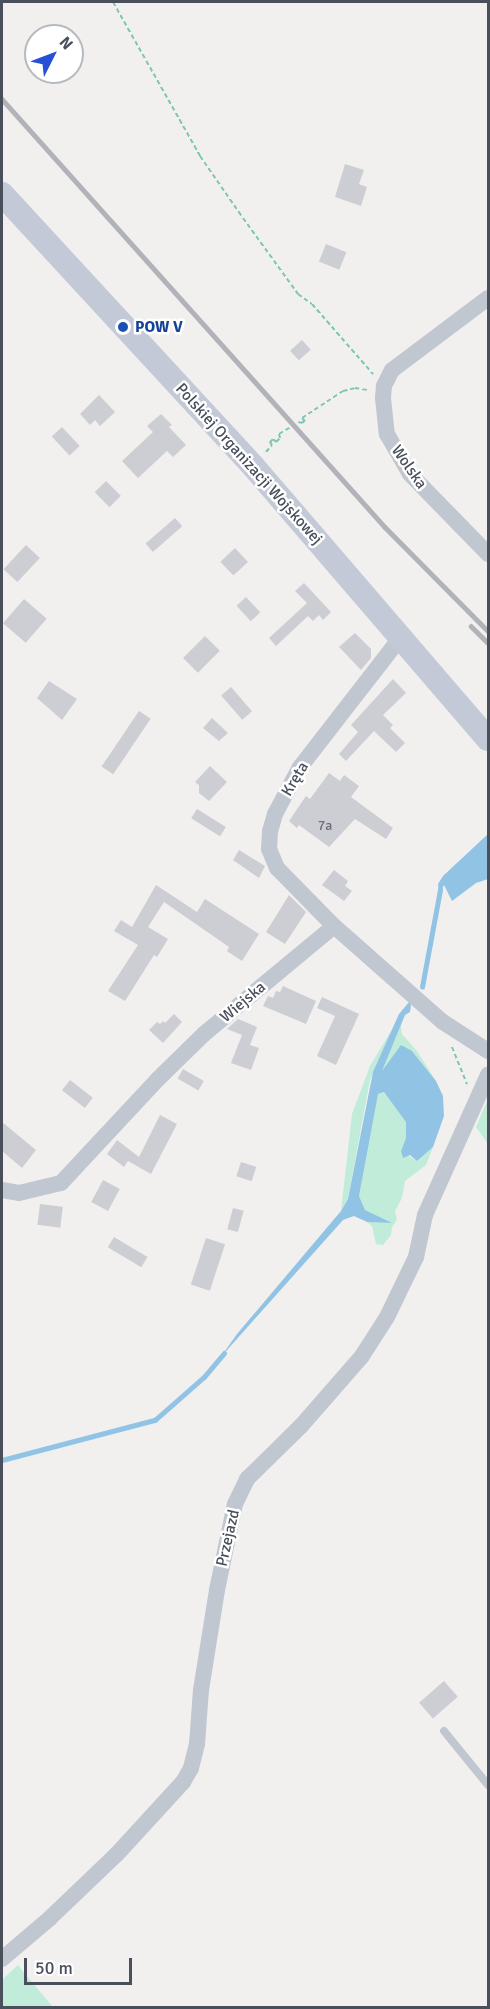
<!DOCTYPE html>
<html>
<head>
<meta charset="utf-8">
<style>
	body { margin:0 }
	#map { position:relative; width:490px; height:2009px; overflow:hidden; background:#f1f0ef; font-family:Signika,sans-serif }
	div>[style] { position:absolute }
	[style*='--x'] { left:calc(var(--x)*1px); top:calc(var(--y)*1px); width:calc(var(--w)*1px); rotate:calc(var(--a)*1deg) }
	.green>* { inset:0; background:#c1ecda }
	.water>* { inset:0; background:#91c3e5 }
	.stream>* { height:4.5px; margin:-2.25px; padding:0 2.25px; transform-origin:2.25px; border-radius:2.25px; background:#91c3e5 }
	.building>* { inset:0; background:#cdcdd4; transform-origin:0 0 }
	.path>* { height:2px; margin-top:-1px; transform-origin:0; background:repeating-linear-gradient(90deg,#7cc7b1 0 4.5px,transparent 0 7.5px) }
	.lane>* { height:8px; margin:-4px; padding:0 4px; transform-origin:4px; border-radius:4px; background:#c1c7d0 }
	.street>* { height:16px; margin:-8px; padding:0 8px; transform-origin:8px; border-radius:8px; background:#c1c7d0 }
	.secondary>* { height:24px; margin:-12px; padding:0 12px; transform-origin:12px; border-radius:12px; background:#c3c9d6 }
	.rail>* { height:4.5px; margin:-2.25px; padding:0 2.25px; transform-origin:2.25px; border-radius:2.25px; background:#b2b3b9 }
	.dots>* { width:16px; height:16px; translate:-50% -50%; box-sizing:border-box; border:3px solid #fff; border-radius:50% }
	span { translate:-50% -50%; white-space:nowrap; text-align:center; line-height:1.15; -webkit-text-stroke:5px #fff; paint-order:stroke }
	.number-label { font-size:14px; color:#6a6e79 }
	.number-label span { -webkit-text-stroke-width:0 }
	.transit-label { font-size:16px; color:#164399; font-weight:700 }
	.left { translate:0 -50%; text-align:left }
	.street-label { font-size:16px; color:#494f5b }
	.frame { position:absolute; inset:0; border:3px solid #494f5b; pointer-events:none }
	.north { position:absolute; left:24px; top:24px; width:60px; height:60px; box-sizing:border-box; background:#fff; border:2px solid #b6b9bd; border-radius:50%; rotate:48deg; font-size:16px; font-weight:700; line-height:24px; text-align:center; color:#494f5b }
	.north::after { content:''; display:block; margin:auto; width:21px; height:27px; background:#2750d4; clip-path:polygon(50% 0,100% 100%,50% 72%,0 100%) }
	.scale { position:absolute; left:24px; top:1958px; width:108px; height:27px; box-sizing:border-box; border:3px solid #494f5b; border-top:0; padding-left:8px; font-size:18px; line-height:21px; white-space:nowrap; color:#494f5b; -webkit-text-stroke:4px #fff; paint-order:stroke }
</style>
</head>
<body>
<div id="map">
	<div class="green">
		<div style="clip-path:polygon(401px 1025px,402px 1034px,417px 1051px,436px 1081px,412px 1051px,381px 1072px)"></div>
		<div style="clip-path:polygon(394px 1026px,370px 1080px,348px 1199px,341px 1211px,352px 1114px,370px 1066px)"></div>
		<div style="clip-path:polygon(384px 1092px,407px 1122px,406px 1138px,401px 1151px,417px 1161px,433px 1147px,426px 1165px,405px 1181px,402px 1198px,395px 1211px,397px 1220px,392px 1227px,391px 1235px,383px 1245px,376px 1244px,372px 1226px,367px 1222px,389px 1223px,365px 1210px,359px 1196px,374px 1107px,378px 1094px)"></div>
		<div style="clip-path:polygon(488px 1099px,488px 1144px,476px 1127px)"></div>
		<div style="clip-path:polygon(18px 1965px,25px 1974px,53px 2007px,2px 2007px,2px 1980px)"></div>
	</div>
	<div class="water">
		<div style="clip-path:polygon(488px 834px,488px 879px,476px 883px,452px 901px,444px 885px,439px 895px,438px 884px,443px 876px)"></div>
		<div style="clip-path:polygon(409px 1002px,411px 1005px,410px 1012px,405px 1015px,382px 1071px,401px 1045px,412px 1051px,436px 1081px,443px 1096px,444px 1116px,433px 1147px,417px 1161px,410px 1155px,403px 1158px,401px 1151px,406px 1138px,406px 1122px,384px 1092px,378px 1094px,359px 1196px,365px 1210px,392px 1223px,367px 1222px,354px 1216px,343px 1220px,220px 1358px,237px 1334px,341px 1211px,348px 1199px,373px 1072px,399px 1014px)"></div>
	</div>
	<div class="stream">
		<div style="--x:422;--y:987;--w:99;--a:-79.5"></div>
		<div style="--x:2;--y:1460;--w:158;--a:-14.7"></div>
		<div style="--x:155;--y:1420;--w:65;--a:-41.3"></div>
		<div style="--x:204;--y:1377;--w:31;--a:-50"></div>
	</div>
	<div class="building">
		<div style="clip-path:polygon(345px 164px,364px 170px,359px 184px,367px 187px,361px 206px,335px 197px)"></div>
		<div style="left:326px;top:244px;width:22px;height:19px;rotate:22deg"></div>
		<div style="left:302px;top:340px;width:13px;height:16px;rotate:48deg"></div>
		<div style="clip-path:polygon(99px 395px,115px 412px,100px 426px,95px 420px,90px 425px,80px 414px)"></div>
		<div style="clip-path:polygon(161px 414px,172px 425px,169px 427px,186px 445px,173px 457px,167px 451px,138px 478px,122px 461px,153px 432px,147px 426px)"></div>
		<div style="left:62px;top:427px;width:26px;height:14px;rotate:47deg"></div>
		<div style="left:106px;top:481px;width:21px;height:16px;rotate:45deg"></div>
		<div style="left:175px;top:518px;width:11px;height:39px;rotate:49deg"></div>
		<div style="left:26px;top:545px;width:19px;height:33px;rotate:43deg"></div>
		<div style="left:235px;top:548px;width:19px;height:20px;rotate:47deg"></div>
		<div style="clip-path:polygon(304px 583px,331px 612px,323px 620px,319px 615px,313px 621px,308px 616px,276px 646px,269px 638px,307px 603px,295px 591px)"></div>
		<div style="left:246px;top:597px;width:21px;height:13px;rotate:47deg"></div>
		<div style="left:24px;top:599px;width:30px;height:32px;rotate:41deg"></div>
		<div style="clip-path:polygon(355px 633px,371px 649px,371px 658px,361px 670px,339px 647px)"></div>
		<div style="left:205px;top:636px;width:21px;height:31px;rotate:45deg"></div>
		<div style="clip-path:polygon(393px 679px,406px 693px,383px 715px,393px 725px,390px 728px,405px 743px,396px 752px,374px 731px,346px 761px,339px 754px,358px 732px,351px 725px)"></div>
		<div style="clip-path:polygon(49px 681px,77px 699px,62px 720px,37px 698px)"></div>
		<div style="left:231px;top:687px;width:32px;height:13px;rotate:49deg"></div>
		<div style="left:139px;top:711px;width:14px;height:67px;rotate:34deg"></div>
		<div style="clip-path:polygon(212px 718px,228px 733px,219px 741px,203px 728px)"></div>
		<div style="clip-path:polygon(210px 766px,227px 782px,209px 801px,199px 793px,199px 785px,195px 782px)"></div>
		<div style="clip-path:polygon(329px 773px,340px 781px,344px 775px,359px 786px,351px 797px,393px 828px,386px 839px,355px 819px,329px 847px,299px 825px,297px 828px,289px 821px,306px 796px,310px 799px)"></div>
		<div style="left:197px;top:809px;width:34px;height:11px;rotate:32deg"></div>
		<div style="clip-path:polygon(239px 850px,265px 866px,259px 878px,233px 860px)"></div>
		<div style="clip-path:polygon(334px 870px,348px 881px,345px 886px,352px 891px,344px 901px,322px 885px)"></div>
		<div style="clip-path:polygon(156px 885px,197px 912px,205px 899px,259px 934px,242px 961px,227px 951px,229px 947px,164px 902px,148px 927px,168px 939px,157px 957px,154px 955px,125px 1001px,108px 991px,138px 945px,114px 931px,121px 920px,132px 927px)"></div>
		<div style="clip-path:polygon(289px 895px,306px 912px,285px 944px,266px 932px)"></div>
		<div style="clip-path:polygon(283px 986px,316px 1001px,306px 1024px,263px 1006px,268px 996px,273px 998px,276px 991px,280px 992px)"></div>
		<div style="clip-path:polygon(322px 997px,359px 1014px,336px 1065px,317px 1056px,335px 1016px,317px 1008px)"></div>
		<div style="clip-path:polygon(174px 1014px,182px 1022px,163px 1043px,149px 1030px,157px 1022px,160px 1024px,163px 1021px,165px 1023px)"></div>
		<div style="clip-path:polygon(238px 1019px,257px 1027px,250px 1045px,259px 1048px,251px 1070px,231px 1063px,242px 1035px,227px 1029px)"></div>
		<div style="left:183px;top:1069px;width:24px;height:11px;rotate:30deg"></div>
		<div style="left:70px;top:1080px;width:29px;height:13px;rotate:38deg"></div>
		<div style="clip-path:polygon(160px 1115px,177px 1124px,151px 1174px,128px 1161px,124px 1167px,107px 1154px,117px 1140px,139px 1157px)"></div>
		<div style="clip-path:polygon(2px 1122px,36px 1150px,22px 1168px,2px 1151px)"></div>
		<div style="left:241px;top:1162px;width:16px;height:15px;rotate:18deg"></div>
		<div style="left:103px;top:1180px;width:19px;height:25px;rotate:28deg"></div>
		<div style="left:40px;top:1204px;width:23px;height:21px;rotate:7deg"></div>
		<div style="left:233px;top:1208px;width:11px;height:22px;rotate:15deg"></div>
		<div style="left:114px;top:1237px;width:39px;height:12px;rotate:31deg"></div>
		<div style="left:206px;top:1238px;width:20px;height:49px;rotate:18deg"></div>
		<div style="left:444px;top:1681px;width:21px;height:33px;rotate:49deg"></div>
	</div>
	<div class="path">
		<div style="--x:113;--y:2;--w:177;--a:60.5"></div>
		<div style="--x:200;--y:156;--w:75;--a:55.3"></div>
		<div style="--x:243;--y:218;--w:94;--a:54.1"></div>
		<div style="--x:298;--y:294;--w:17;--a:36"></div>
		<div style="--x:312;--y:304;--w:93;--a:48.9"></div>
		<div style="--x:266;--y:452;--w:9;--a:-49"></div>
		<div style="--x:272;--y:445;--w:4;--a:-124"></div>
		<div style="--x:270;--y:442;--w:4;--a:-45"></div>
		<div style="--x:273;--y:439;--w:4;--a:45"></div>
		<div style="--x:276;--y:442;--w:6;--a:-45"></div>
		<div style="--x:280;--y:438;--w:4;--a:-104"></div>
		<div style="--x:279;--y:434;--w:23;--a:-31"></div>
		<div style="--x:299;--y:422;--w:2;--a:27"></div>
		<div style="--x:301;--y:423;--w:4;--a:-27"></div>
		<div style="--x:305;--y:421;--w:4;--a:-135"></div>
		<div style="--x:302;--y:418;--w:49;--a:-33.4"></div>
		<div style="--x:343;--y:391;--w:12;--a:-14"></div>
		<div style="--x:355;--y:388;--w:12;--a:9"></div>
		<div style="--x:452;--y:1047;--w:40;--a:68"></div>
	</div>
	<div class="lane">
		<div style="--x:444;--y:1731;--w:70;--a:50.8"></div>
	</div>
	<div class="street">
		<div style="--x:488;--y:298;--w:120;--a:143.1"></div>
		<div style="--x:392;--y:370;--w:18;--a:117"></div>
		<div style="--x:384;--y:386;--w:12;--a:95"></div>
		<div style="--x:383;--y:398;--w:36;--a:84"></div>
		<div style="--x:387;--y:434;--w:46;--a:60.1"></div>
		<div style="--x:410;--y:474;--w:112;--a:45.7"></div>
		<div style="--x:401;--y:637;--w:165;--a:127.8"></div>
		<div style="--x:300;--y:767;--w:53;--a:118"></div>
		<div style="--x:275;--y:814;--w:18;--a:106"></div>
		<div style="--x:270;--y:831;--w:18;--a:93"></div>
		<div style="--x:269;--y:849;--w:21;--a:67"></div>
		<div style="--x:277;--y:868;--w:81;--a:45.5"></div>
		<div style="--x:334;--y:926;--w:145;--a:41.4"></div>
		<div style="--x:443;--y:1022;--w:54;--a:32.8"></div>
		<div style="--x:2;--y:1190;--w:17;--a:10"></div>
		<div style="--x:19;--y:1193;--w:43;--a:-13.4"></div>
		<div style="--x:61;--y:1183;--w:142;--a:-47"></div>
		<div style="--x:158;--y:1079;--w:64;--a:-44.4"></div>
		<div style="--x:204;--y:1034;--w:169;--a:-39.7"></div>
		<div style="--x:2;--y:1959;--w:62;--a:-40.4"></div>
		<div style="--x:49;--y:1919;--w:94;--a:-43.7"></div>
		<div style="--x:117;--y:1854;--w:98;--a:-47.5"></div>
		<div style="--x:183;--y:1782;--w:16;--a:-60"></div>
		<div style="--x:191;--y:1768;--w:25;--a:-76"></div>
		<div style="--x:197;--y:1744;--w:54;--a:-85.8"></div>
		<div style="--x:201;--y:1690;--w:101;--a:-80.9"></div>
		<div style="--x:217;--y:1590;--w:88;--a:-78.2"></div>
		<div style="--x:235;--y:1504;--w:28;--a:-64"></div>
		<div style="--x:247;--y:1479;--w:76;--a:-44.5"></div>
		<div style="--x:301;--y:1426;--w:93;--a:-48.9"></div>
		<div style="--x:362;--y:1356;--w:46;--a:-57.3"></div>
		<div style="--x:387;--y:1317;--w:67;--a:-64.2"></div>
		<div style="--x:416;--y:1257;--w:43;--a:-77.9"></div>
		<div style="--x:425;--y:1215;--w:154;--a:-65.8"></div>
	</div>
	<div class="secondary">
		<div style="--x:2;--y:194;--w:370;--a:47.3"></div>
		<div style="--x:253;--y:466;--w:360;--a:49.3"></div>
	</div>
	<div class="rail">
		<div style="--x:2;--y:99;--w:574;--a:48.18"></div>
		<div style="--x:385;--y:527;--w:146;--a:45.3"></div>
		<div style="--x:471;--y:626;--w:24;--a:45"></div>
	</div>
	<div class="dots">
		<div style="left:123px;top:327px;background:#1a4fb4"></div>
	</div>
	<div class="number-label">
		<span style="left:325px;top:826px">7a</span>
	</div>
	<div class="transit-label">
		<span class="left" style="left:135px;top:327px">POW V</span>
	</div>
	<div class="street-label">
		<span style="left:249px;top:464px;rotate:48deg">Polskiej Organizacji Wojskowej</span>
		<span style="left:409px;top:467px;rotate:55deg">Wolska</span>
		<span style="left:295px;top:779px;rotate:-59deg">Kręta</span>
		<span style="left:243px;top:1002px;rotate:-40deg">Wiejska</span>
		<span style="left:228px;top:1538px;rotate:-77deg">Przejazd</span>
	</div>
	<div class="frame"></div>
	<div class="north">N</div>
	<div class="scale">50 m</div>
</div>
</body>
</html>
